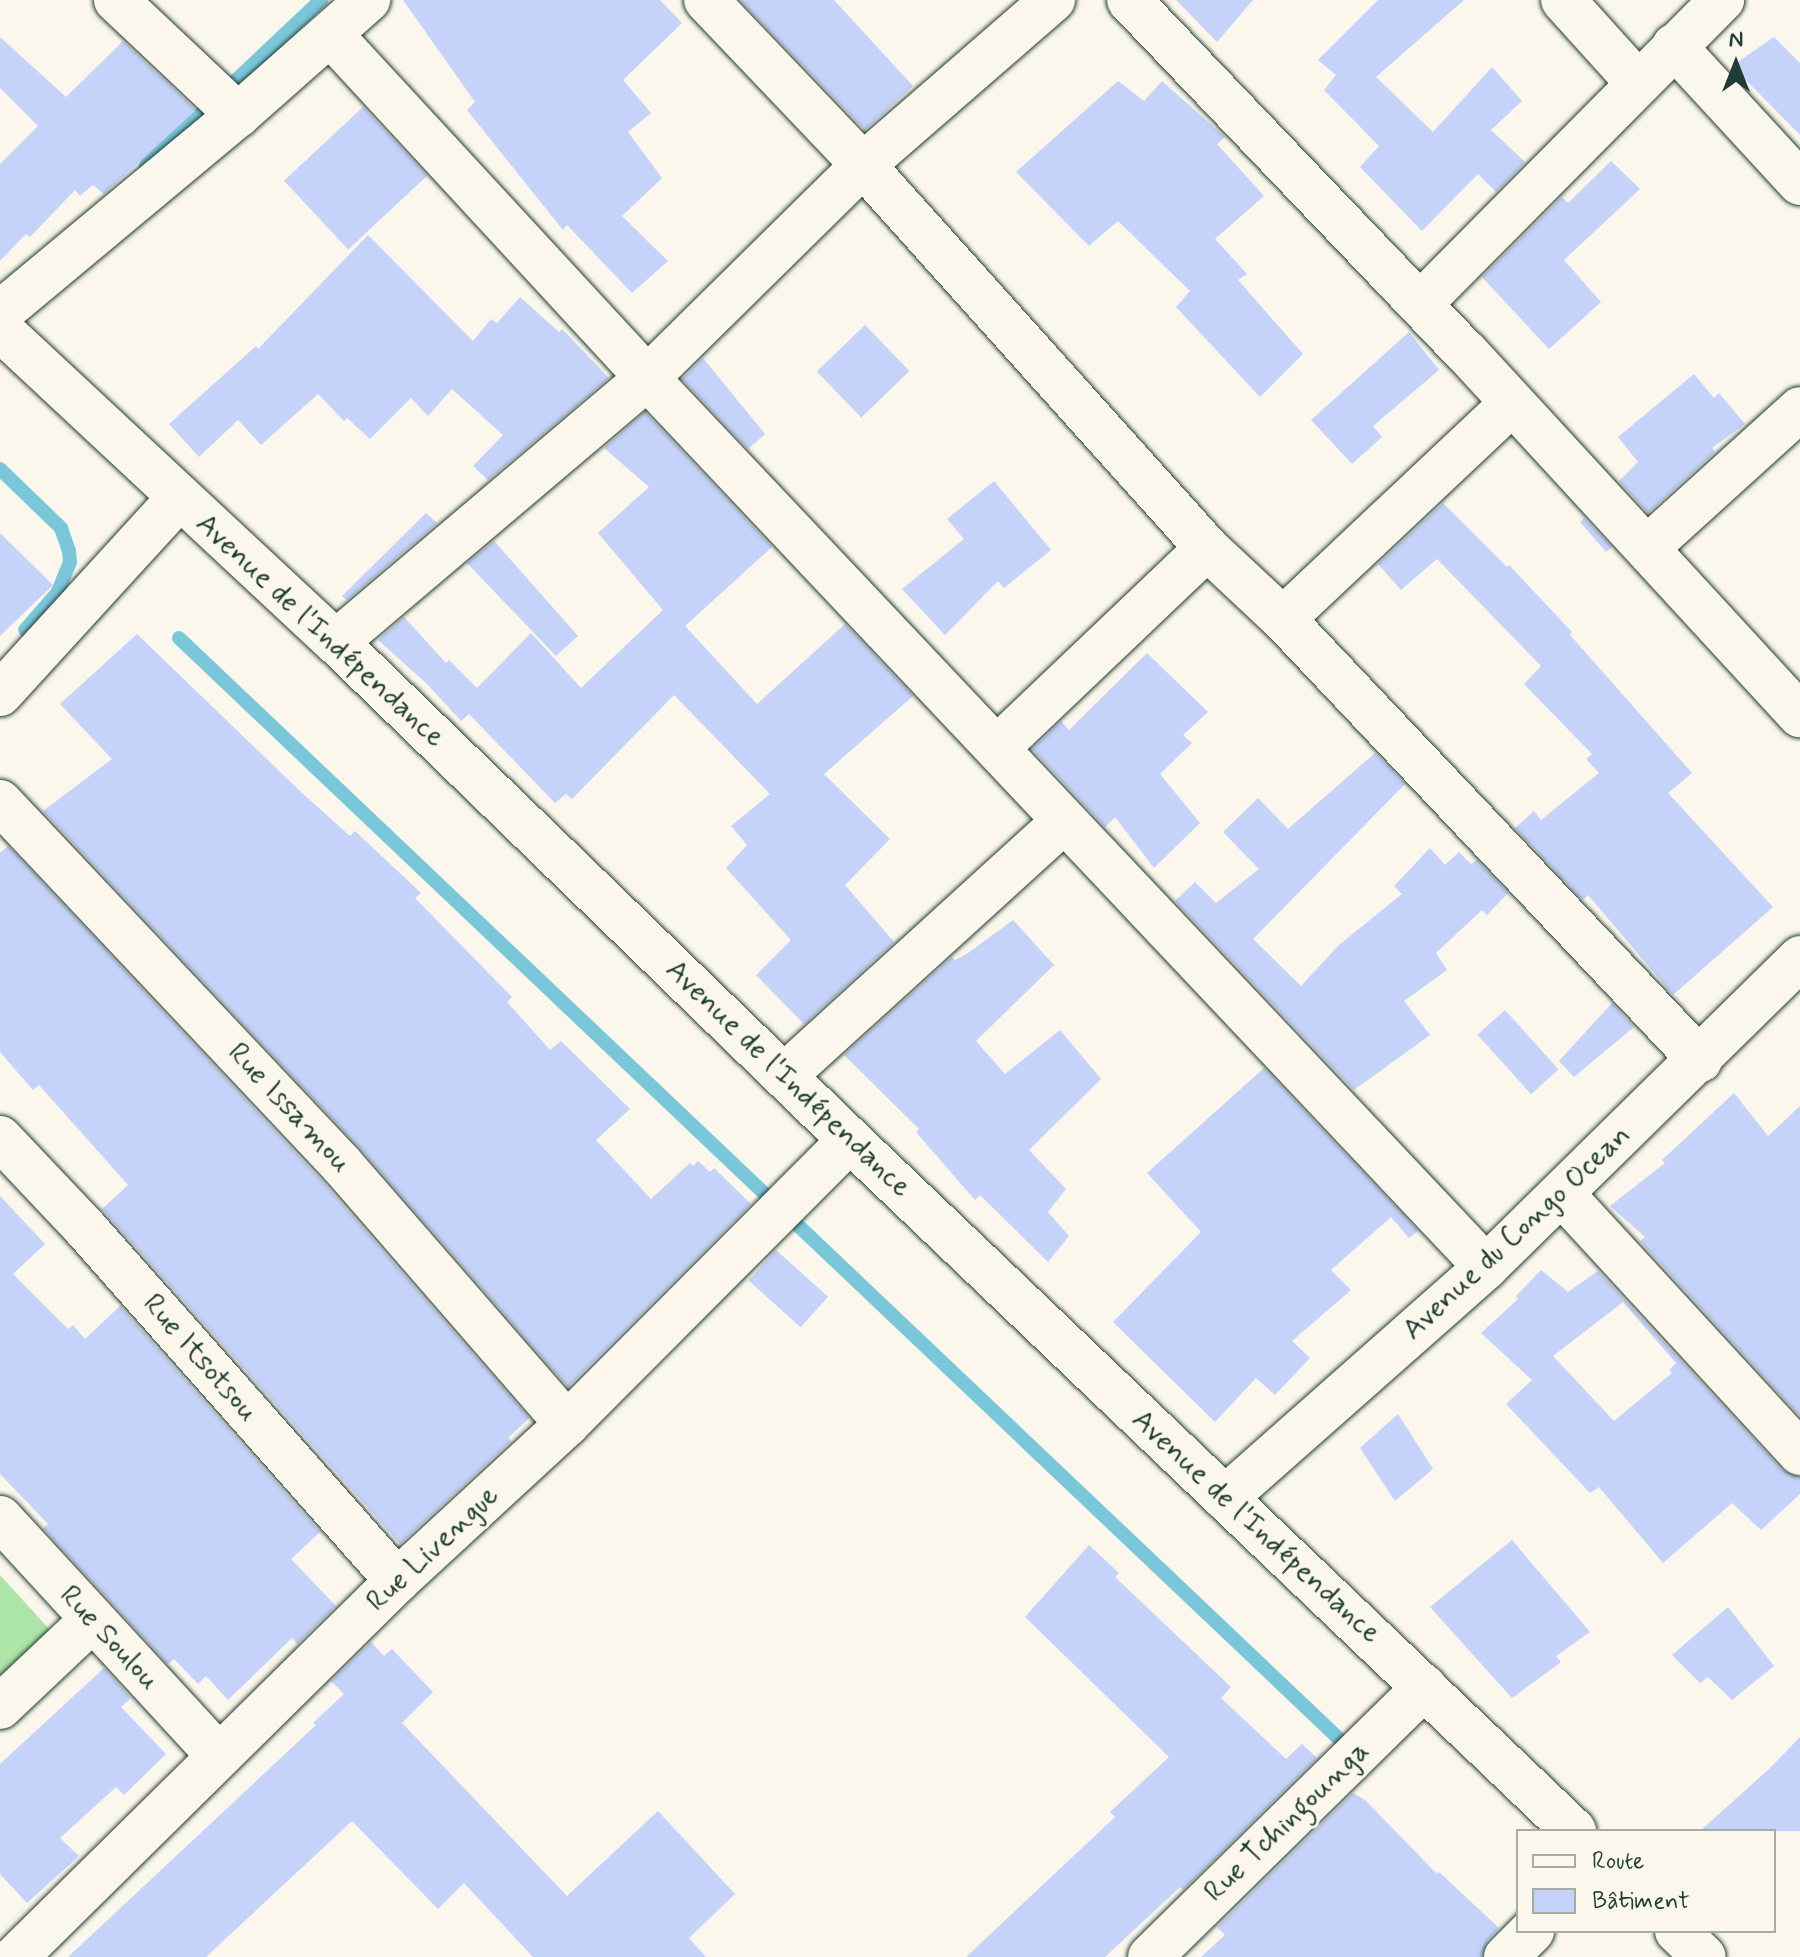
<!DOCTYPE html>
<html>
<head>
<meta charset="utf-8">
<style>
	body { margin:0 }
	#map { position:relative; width:1800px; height:1957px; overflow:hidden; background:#fbf7ec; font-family:Mynerve,sans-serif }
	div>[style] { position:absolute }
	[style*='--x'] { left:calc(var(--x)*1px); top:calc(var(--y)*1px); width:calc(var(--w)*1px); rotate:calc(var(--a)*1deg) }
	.green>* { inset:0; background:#ade4a8 }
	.stream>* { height:14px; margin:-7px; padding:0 7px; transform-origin:7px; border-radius:7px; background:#7bc7da }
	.building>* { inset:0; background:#c5d2f9; transform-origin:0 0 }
	.roads { filter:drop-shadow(0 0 2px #1f3d34) drop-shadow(0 0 2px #1f3d34) }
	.street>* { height:44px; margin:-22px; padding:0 22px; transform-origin:22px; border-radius:22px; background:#fbf7ec }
	.secondary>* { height:44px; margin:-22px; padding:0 22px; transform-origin:22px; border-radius:22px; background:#fbf7ec }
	span { translate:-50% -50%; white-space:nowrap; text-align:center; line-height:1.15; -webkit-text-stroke:6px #fbf7ec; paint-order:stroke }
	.street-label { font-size:30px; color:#1f3d34 }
	.legend { position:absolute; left:1516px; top:1829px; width:260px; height:104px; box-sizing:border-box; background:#fbf7ec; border:2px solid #a3ada2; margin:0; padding:10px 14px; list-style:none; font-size:24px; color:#1f3d34 }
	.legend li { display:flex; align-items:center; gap:16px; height:40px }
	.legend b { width:40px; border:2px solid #a3ada2 }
	.north { position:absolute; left:1696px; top:24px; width:80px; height:80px; -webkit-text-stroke:6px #fbf7ec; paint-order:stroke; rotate:0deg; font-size:22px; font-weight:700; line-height:32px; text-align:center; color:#1f3d34 }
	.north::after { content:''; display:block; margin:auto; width:28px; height:36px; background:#1f3d34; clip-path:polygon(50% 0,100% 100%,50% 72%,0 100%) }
</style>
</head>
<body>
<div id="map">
	<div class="green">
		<div style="clip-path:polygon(0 1575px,50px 1630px,0 1676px)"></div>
	</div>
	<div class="stream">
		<div style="--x:146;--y:165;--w:241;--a:-43.3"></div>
		<div style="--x:0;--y:469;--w:85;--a:44"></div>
		<div style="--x:61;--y:528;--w:24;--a:71"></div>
		<div style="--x:69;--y:551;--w:11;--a:85"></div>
		<div style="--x:70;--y:562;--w:32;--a:112"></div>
		<div style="--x:58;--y:592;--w:50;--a:131"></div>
		<div style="--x:179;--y:638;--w:1620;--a:43.5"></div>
	</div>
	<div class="building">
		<div style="clip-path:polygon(403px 0,660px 0,682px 23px,623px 80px,651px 113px,628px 132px,662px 178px,622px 216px,668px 261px,632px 293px,567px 225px,563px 230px,467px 110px,475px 102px)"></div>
		<div style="clip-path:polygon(740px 0,834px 0,913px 86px,865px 130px)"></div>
		<div style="clip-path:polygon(1176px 0,1253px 0,1217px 42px)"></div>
		<div style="clip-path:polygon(1378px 0,1464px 0,1376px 77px,1433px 132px,1492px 67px,1522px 101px,1491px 130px,1525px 162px,1496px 192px,1478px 174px,1422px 231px,1360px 167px,1379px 146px,1324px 90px,1336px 75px,1318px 60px)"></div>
		<div style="clip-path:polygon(0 37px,66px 97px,123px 41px,196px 110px,104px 194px,93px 185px,80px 196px,75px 190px,30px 237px,26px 234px,0 261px,0 164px,38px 126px,0 88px)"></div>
		<div style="clip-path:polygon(1774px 37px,1800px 63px,1800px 135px,1732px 66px)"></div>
		<div style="clip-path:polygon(1118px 81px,1144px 101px,1162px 81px,1225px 137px,1217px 144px,1264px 196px,1215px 239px,1247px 274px,1238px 280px,1303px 354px,1260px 397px,1176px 307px,1190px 291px,1118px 221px,1089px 246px,1016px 172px)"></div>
		<div style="left:363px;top:107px;width:94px;height:108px;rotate:47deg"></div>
		<div style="clip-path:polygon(1611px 161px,1640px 189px,1564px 260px,1601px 302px,1549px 349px,1482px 277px,1562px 197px,1568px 203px)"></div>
		<div style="clip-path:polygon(368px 235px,473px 341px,491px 319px,497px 323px,520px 297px,559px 332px,562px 329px,609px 378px,488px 480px,473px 466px,503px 435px,452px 389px,428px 416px,411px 398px,370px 439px,347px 418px,344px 421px,318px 394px,261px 445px,238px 420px,199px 457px,169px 424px,256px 346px,258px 349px)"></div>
		<div style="left:865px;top:325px;width:64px;height:67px;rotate:46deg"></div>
		<div style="clip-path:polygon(1409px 332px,1439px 370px,1373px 426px,1382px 437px,1352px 464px,1311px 420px)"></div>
		<div style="clip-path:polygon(703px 358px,765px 434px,748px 449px,682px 379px)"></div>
		<div style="clip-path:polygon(1694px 374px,1714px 398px,1719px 393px,1745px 424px,1712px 448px,1715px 452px,1648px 513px,1619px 481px,1638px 462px,1618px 437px)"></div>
		<div style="clip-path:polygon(645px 412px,772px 547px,685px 626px,757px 704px,845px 624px,913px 696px,824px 774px,890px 839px,845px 885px,894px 942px,804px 1024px,756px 975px,791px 940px,726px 868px,747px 845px,731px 826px,770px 794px,674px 695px,572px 799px,566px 794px,555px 803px,469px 714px,461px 721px,427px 684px,378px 640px,404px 617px,446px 663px,449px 660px,477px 688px,531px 633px,581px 688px,663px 610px,598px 533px,649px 487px,604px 448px)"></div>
		<div style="clip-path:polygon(994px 481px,1051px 550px,1004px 588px,998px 581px,945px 635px,902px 589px,964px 539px,947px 519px)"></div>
		<div style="clip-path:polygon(1443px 503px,1507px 567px,1509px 565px,1572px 632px,1570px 635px,1692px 773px,1668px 793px,1773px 907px,1673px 995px,1588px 895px,1583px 900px,1515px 828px,1534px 811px,1541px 820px,1599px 773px,1586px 759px,1592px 754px,1524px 684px,1541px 666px,1437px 559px,1401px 590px,1378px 564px)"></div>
		<div style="clip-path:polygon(426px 513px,437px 523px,347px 600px,342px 596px)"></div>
		<div style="clip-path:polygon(1584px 518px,1612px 547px,1606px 552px,1580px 522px)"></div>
		<div style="clip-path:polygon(0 533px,53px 585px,0 636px)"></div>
		<div style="clip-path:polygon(494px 541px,578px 636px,556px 656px,467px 563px)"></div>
		<div style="clip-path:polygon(137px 634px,301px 792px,350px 836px,355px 831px,421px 893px,415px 898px,512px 997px,507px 1002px,550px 1050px,561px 1041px,630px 1109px,596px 1140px,651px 1199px,690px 1163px,693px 1166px,698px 1161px,710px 1172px,714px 1168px,751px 1204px,568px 1387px,361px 1149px,43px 811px,112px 759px,60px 704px)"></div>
		<div style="clip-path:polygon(1147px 653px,1208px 712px,1183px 735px,1192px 743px,1160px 774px,1200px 823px,1154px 868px,1115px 817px,1105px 827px,1032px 749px,1061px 721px,1069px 730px)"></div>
		<div style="clip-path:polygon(1375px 753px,1405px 784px,1253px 939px,1301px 986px,1339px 945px,1402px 894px,1394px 886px,1430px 848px,1445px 865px,1459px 852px,1471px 864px,1477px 860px,1508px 893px,1487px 915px,1482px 910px,1436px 953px,1447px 970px,1404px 1001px,1430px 1035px,1354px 1090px,1175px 901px,1195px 882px,1216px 903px,1259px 869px,1223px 832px,1258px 798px,1288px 829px)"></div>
		<div style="clip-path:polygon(8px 846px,323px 1182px,529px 1418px,508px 1438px,511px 1441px,400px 1544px,102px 1209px,128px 1185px,39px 1085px,33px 1090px,0 1052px,0 853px)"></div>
		<div style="clip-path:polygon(1013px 920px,1054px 965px,976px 1041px,1005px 1074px,1060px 1030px,1101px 1079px,1029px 1150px,1066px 1189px,1048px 1212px,1069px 1236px,1048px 1262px,980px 1195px,975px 1200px,916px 1132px,919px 1129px,844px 1055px,952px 957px,955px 960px,968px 953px)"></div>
		<div style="clip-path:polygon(1612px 1003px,1634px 1027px,1574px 1077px,1559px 1061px)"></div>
		<div style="left:1505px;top:1010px;width:80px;height:37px;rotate:48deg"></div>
		<div style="clip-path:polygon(1264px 1068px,1418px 1231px,1409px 1238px,1391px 1217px,1331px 1270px,1351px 1290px,1292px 1341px,1310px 1358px,1275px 1395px,1256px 1378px,1215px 1422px,1113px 1322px,1201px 1232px,1147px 1173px)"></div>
		<div style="clip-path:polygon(1734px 1093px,1768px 1136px,1800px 1106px,1800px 1416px,1640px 1241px,1645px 1237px,1610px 1206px,1665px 1163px,1662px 1160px)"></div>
		<div style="clip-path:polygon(0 1196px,45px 1244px,13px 1274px,68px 1329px,73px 1325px,85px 1339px,120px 1306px,320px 1532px,291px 1559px,336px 1606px,297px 1644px,292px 1638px,228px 1700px,206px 1676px,198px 1684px,174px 1659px,168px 1664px,43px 1528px,48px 1524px,0 1474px)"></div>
		<div style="left:776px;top:1250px;width:70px;height:41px;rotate:42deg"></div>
		<div style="clip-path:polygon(evenodd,1541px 1270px,1568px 1292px,1598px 1271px,1782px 1470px,1800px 1477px,1800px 1494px,1761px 1530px,1732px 1503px,1663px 1563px,1599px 1487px,1590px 1493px,1506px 1404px,1532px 1380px,1481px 1333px,1518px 1299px,1516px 1296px,1541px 1270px,1623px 1302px,1676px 1363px,1669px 1370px,1672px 1373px,1614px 1421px,1553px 1356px,1623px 1302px)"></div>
		<div style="clip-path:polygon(1398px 1414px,1433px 1469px,1395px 1501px,1360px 1448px)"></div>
		<div style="clip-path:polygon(1512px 1540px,1590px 1632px,1556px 1656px,1561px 1662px,1512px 1698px,1430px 1607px)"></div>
		<div style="clip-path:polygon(1089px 1545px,1119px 1573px,1115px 1577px,1231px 1687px,1221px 1698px,1286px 1759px,1302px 1744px,1317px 1758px,1183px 1890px,1180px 1887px,1105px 1957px,966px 1957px,1115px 1817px,1110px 1812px,1169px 1757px,1025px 1617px)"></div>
		<div style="clip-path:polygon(1728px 1607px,1774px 1666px,1732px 1700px,1708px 1677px,1700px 1683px,1672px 1655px)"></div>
		<div style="clip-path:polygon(371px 1642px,384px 1656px,392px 1649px,433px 1692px,402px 1723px,567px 1896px,658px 1811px,735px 1894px,689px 1938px,706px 1957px,533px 1957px,464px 1883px,438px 1909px,352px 1821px,206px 1957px,68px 1957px,316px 1725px,313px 1723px,344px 1694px,331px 1681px)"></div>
		<div style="clip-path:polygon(104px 1668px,131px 1698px,121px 1707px,166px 1754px,124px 1795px,116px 1787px,60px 1838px,79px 1856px,27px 1903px,0 1874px,0 1764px)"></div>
		<div style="clip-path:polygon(1800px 1737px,1800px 1831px,1700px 1831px,1769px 1769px)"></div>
		<div style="clip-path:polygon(1353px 1793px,1365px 1800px,1437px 1874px,1439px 1872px,1499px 1928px,1488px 1940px,1482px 1957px,1201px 1957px,1225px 1935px,1217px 1927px)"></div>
	</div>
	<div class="roads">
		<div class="street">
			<div style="--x:116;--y:0;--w:168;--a:43.3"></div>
			<div style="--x:706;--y:0;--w:228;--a:46.4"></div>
			<div style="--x:863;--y:165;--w:515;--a:48.07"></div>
			<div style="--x:1207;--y:548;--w:104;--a:43.1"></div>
			<div style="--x:1283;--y:619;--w:607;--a:46.6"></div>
			<div style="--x:1129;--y:0;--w:486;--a:46.3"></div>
			<div style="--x:1465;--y:351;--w:495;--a:47.4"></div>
			<div style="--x:1563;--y:0;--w:110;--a:47.9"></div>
			<div style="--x:331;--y:35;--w:466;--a:47.3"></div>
			<div style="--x:647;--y:378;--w:1222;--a:46.66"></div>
			<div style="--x:1674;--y:46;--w:186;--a:47.4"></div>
			<div style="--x:1420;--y:304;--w:429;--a:-45.2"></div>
			<div style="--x:0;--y:313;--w:310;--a:-39.8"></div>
			<div style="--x:238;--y:115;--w:174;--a:-41.5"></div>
			<div style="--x:1648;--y:547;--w:205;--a:-42.2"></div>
			<div style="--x:1283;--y:619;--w:315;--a:-43.3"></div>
			<div style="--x:336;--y:642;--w:408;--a:-40.3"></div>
			<div style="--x:647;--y:378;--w:303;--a:-44.6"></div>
			<div style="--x:863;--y:165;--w:252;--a:-41"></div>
			<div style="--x:0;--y:694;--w:265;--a:-47.6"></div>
			<div style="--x:997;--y:748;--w:290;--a:-43.6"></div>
			<div style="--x:0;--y:802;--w:499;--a:46.7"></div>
			<div style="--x:342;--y:1165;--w:343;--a:49"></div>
			<div style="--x:784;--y:1076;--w:377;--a:-42.3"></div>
			<div style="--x:0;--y:1138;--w:124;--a:46.6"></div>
			<div style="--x:85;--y:1228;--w:471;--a:48.5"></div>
			<div style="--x:1562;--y:1194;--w:352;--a:47.4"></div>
			<div style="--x:1225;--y:1498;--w:349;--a:-41.5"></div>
			<div style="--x:1486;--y:1267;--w:441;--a:-44.5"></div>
			<div style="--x:0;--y:1518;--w:323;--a:47.4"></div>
			<div style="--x:0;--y:1707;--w:127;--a:-43.4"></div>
			<div style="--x:16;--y:1957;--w:535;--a:-44.62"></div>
			<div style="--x:397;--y:1581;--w:231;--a:-42.7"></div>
			<div style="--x:567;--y:1424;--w:401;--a:-45.1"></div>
			<div style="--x:1150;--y:1957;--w:385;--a:-44.5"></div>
			<div style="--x:1506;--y:1957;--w:37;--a:-45"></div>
		</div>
		<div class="secondary">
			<div style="--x:0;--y:329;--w:459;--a:43"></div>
			<div style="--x:336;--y:642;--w:716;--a:44.09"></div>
			<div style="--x:850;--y:1140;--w:1001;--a:43.66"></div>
			<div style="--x:1677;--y:1931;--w:37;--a:44"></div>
		</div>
	</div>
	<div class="street-label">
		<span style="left:320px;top:631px;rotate:43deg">Avenue de l'Indépendance</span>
		<span style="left:788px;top:1079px;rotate:44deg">Avenue de l'Indépendance</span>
		<span style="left:289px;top:1108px;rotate:47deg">Rue Issamou</span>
		<span style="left:1517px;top:1233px;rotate:-43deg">Avenue du Congo Ocean</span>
		<span style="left:200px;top:1358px;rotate:49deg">Rue Itsotsou</span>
		<span style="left:1256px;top:1527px;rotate:43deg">Avenue de l'Indépendance</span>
		<span style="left:433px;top:1549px;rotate:-43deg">Rue Livengue</span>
		<span style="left:109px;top:1638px;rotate:47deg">Rue Soulou</span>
		<span style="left:1287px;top:1822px;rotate:-44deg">Rue Tchingounga</span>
	</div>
	<ul class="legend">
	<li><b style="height:10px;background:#fbf7ec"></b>Route</li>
	<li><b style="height:22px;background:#c5d2f9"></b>Bâtiment</li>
	</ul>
	<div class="north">N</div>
</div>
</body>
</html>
